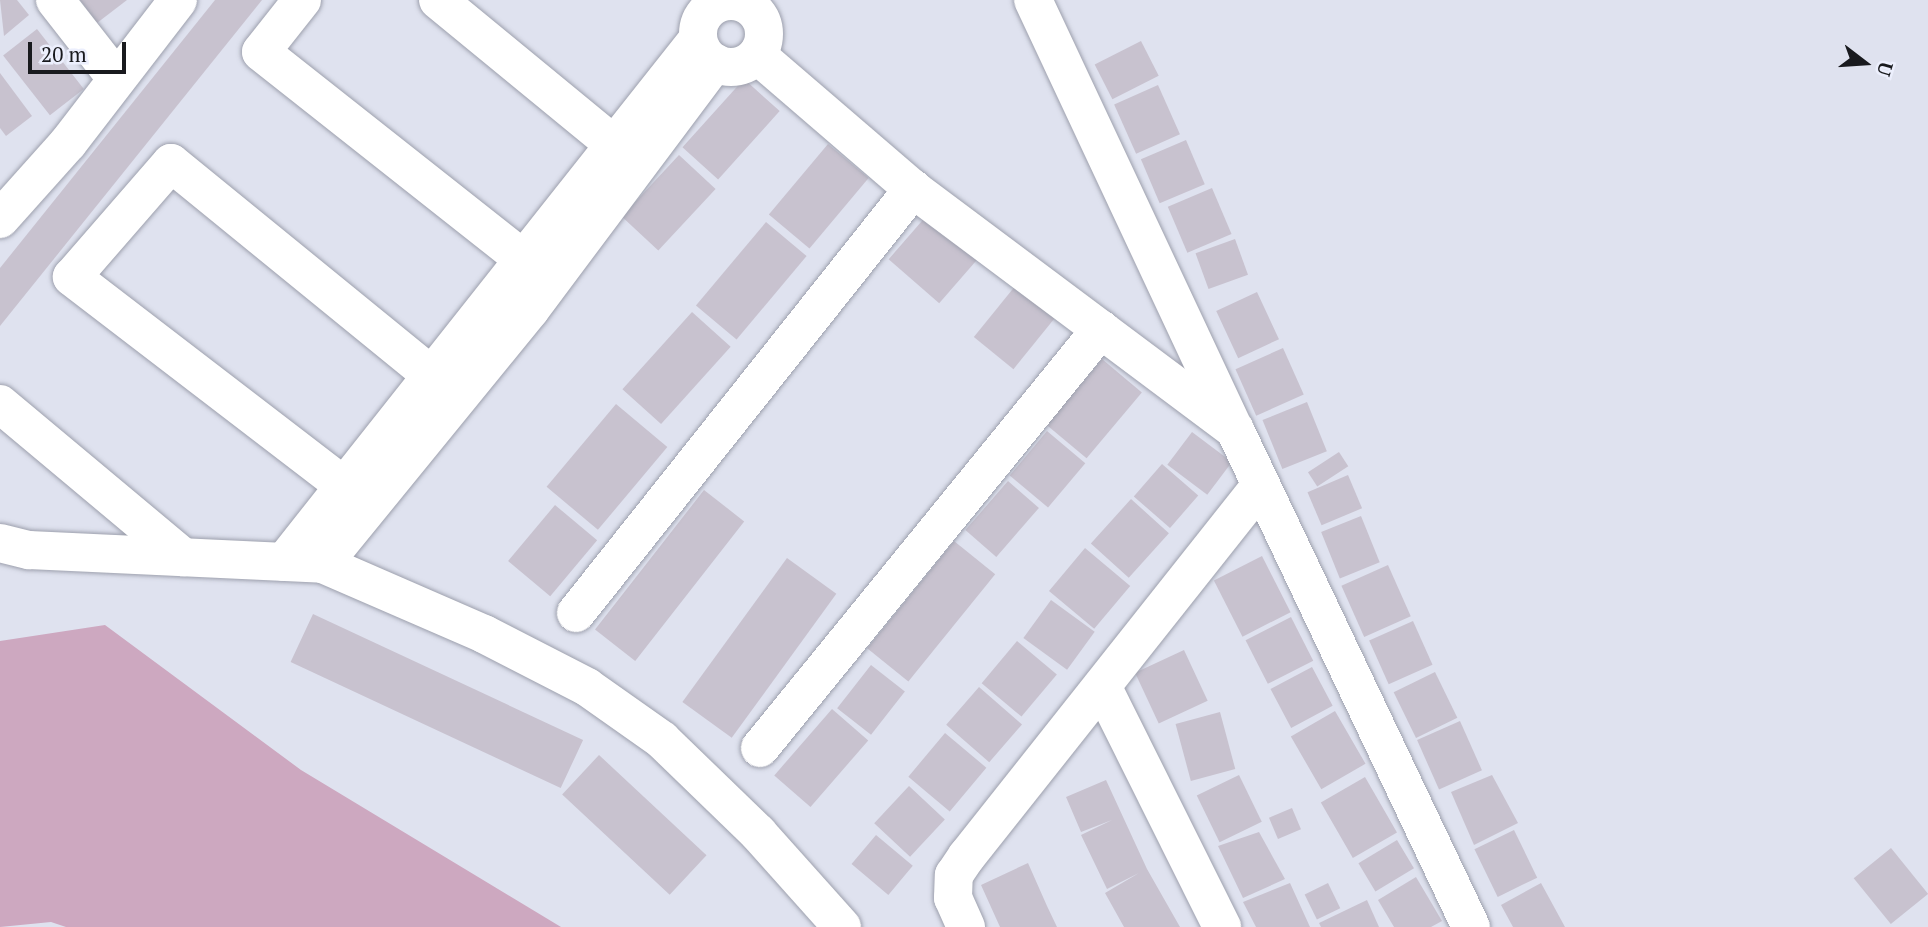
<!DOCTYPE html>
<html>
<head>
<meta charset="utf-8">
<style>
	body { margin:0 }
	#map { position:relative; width:1928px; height:927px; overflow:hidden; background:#dfe2ef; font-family:"PT Serif",serif }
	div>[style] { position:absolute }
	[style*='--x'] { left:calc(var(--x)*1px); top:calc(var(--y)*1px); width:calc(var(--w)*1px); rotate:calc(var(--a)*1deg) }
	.green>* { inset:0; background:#cda8c0 }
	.building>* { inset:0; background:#c8c2cf; transform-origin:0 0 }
	.roads { filter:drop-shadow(0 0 2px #9da0ad) drop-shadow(0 0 2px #9da0ad) }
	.street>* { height:38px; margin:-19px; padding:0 19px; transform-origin:19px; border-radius:19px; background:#fff }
	.street>.ring { margin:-19px; padding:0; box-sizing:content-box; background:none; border:38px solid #fff; border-radius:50% }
	span { translate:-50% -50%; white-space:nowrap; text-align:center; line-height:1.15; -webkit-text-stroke:7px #eceffd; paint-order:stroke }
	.north { position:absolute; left:1830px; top:28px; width:70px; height:70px; -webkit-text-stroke:5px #eceffd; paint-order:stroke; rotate:107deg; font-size:19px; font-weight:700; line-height:28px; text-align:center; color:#191a1e }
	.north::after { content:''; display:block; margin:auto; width:24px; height:32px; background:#191a1e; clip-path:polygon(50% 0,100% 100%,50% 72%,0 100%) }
	.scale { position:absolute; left:28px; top:42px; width:98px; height:32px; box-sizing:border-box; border:4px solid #191a1e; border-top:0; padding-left:9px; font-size:21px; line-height:24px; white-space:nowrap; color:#191a1e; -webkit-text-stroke:5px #eceffd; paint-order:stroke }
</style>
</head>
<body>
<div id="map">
	<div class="green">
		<div style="clip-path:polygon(105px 625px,301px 770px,561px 927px,66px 927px,51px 922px,0 927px,0 641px)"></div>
	</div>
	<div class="building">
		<div style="clip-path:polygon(0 0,17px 0,29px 15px,4px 36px)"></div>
		<div style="clip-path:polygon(80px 0,127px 0,97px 23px)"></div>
		<div style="clip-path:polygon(215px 0,262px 0,0 326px,0 268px)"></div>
		<div style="left:37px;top:29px;width:76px;height:43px;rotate:52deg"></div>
		<div style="left:1141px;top:41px;width:39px;height:52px;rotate:63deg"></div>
		<div style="clip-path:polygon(0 73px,32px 116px,6px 136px,0 128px)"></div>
		<div style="left:744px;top:79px;width:48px;height:92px;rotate:42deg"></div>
		<div style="left:1158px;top:85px;width:54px;height:48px;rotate:66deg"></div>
		<div style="left:1186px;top:140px;width:48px;height:49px;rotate:67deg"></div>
		<div style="left:828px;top:144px;width:53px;height:92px;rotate:40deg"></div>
		<div style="left:679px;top:155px;width:50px;height:84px;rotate:43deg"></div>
		<div style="left:1212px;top:188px;width:50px;height:48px;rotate:67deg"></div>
		<div style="left:928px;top:214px;width:67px;height:60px;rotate:41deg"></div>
		<div style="left:766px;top:222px;width:53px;height:109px;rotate:40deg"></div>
		<div style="left:1235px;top:239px;width:38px;height:42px;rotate:70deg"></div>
		<div style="left:1016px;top:285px;width:51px;height:67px;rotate:39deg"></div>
		<div style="left:1257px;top:292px;width:52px;height:45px;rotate:65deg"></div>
		<div style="left:692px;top:312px;width:52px;height:104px;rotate:42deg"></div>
		<div style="left:1283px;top:348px;width:51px;height:52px;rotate:66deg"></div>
		<div style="left:1102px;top:359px;width:52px;height:86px;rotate:40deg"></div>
		<div style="left:1307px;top:402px;width:53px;height:48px;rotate:68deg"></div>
		<div style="left:616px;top:404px;width:67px;height:108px;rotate:40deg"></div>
		<div style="left:1047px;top:431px;width:50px;height:58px;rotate:40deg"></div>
		<div style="left:1192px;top:432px;width:50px;height:41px;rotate:37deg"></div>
		<div style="left:1339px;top:452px;width:17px;height:37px;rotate:57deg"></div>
		<div style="left:1162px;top:464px;width:48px;height:43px;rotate:41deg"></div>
		<div style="left:1348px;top:475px;width:36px;height:44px;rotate:67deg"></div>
		<div style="left:1008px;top:481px;width:41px;height:65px;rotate:41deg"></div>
		<div style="left:704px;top:490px;width:51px;height:177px;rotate:38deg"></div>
		<div style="left:1131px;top:499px;width:51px;height:60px;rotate:42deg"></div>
		<div style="left:555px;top:505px;width:55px;height:73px;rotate:40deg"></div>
		<div style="left:1361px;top:516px;width:50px;height:43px;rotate:68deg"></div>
		<div style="left:954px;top:541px;width:53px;height:138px;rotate:39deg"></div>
		<div style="left:1085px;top:548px;width:59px;height:56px;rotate:40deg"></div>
		<div style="left:1262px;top:556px;width:63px;height:54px;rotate:63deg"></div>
		<div style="left:787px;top:558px;width:61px;height:178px;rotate:36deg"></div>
		<div style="left:1388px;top:565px;width:56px;height:51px;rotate:66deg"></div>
		<div style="left:1051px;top:600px;width:54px;height:47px;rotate:36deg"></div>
		<div style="left:313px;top:614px;width:298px;height:53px;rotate:25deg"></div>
		<div style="left:1291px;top:617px;width:49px;height:51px;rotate:63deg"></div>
		<div style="left:1413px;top:621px;width:48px;height:48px;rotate:66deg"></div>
		<div style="left:1017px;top:641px;width:52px;height:55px;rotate:40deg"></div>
		<div style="left:1184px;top:650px;width:56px;height:54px;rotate:65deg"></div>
		<div style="left:871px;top:665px;width:43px;height:55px;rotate:38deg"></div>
		<div style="left:1312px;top:667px;width:44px;height:47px;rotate:62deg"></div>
		<div style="left:1435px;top:672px;width:51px;height:46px;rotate:64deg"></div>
		<div style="left:979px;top:687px;width:57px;height:50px;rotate:41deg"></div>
		<div style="left:832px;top:709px;width:48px;height:88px;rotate:41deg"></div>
		<div style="left:1335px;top:711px;width:61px;height:51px;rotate:60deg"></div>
		<div style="left:1220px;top:712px;width:59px;height:46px;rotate:75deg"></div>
		<div style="left:1460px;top:721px;width:54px;height:47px;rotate:66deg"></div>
		<div style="left:945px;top:733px;width:54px;height:57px;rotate:40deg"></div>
		<div style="left:599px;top:755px;width:147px;height:54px;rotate:43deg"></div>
		<div style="left:1239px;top:775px;width:52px;height:47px;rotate:64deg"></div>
		<div style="clip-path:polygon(1492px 775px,1518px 823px,1474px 845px,1451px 792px)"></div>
		<div style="left:1365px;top:777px;width:64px;height:51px;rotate:60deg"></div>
		<div style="clip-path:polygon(1106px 780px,1147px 869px,1180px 927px,1124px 927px,1105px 893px,1139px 873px,1107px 889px,1081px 835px,1112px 820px,1081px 832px,1066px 797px)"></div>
		<div style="left:909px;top:786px;width:49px;height:51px;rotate:43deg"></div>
		<div style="left:1292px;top:808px;width:23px;height:25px;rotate:67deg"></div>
		<div style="left:1514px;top:830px;width:53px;height:44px;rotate:64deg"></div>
		<div style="clip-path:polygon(1259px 832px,1285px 879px,1243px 898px,1218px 846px)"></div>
		<div style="left:876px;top:835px;width:48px;height:38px;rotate:40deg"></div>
		<div style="left:1397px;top:840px;width:33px;height:45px;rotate:59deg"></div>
		<div style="left:1891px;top:848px;width:59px;height:48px;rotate:51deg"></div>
		<div style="clip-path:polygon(1028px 863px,1047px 906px,1057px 927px,1000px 927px,981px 885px)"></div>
		<div style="clip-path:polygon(1416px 877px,1442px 921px,1431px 927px,1394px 927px,1378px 900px)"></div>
		<div style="clip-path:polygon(1290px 883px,1310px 927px,1256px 927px,1243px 902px)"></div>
		<div style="left:1328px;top:883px;width:28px;height:26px;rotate:64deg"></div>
		<div style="clip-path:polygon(1541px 883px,1565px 927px,1513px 927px,1501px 905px)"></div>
		<div style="clip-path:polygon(1367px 900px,1379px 927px,1321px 927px,1319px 923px)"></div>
	</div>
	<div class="roads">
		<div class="street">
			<div style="--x:55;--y:0;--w:99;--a:52"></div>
			<div style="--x:302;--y:0;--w:66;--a:128.3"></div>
			<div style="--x:261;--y:52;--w:334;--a:38.3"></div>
			<div style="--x:438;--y:0;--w:225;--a:39.4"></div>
			<div style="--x:1033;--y:0;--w:469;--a:64.9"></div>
			<div class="ring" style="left:698px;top:1px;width:28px;height:28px"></div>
			<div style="--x:757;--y:55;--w:206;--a:40.7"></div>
			<div style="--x:913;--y:189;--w:402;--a:36.8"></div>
			<div style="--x:1235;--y:430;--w:550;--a:64.6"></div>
			<div style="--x:0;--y:219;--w:102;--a:-48.2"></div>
			<div style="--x:68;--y:143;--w:180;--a:-52.4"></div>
			<div style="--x:0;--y:404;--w:239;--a:39.9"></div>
			<div style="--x:343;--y:485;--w:342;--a:-142.5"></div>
			<div style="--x:72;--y:277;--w:151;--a:-49"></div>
			<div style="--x:171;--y:163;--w:334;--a:39.2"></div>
			<div style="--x:0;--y:543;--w:30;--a:14"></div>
			<div style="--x:29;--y:550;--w:294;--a:2.7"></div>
			<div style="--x:323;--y:564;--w:176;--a:23.5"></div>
			<div style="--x:484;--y:634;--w:116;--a:27.2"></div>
			<div style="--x:587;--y:687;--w:92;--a:35.2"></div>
			<div style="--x:662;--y:740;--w:134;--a:44.1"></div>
			<div style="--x:758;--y:833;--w:126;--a:48.2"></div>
			<div style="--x:284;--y:562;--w:667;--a:-51.64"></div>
			<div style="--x:323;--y:564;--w:328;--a:-50.8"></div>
			<div style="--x:530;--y:310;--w:309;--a:-53.2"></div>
			<div style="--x:576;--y:613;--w:542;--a:-51.52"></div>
			<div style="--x:1103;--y:688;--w:267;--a:63.5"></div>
			<div style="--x:760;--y:748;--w:540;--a:-50.86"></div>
			<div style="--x:966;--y:927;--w:32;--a:-114"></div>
			<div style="--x:953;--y:898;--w:23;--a:-88"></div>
			<div style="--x:954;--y:875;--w:23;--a:-56"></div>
			<div style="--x:967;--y:856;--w:473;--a:-51.6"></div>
		</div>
	</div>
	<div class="north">U</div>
	<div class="scale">20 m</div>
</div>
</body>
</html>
